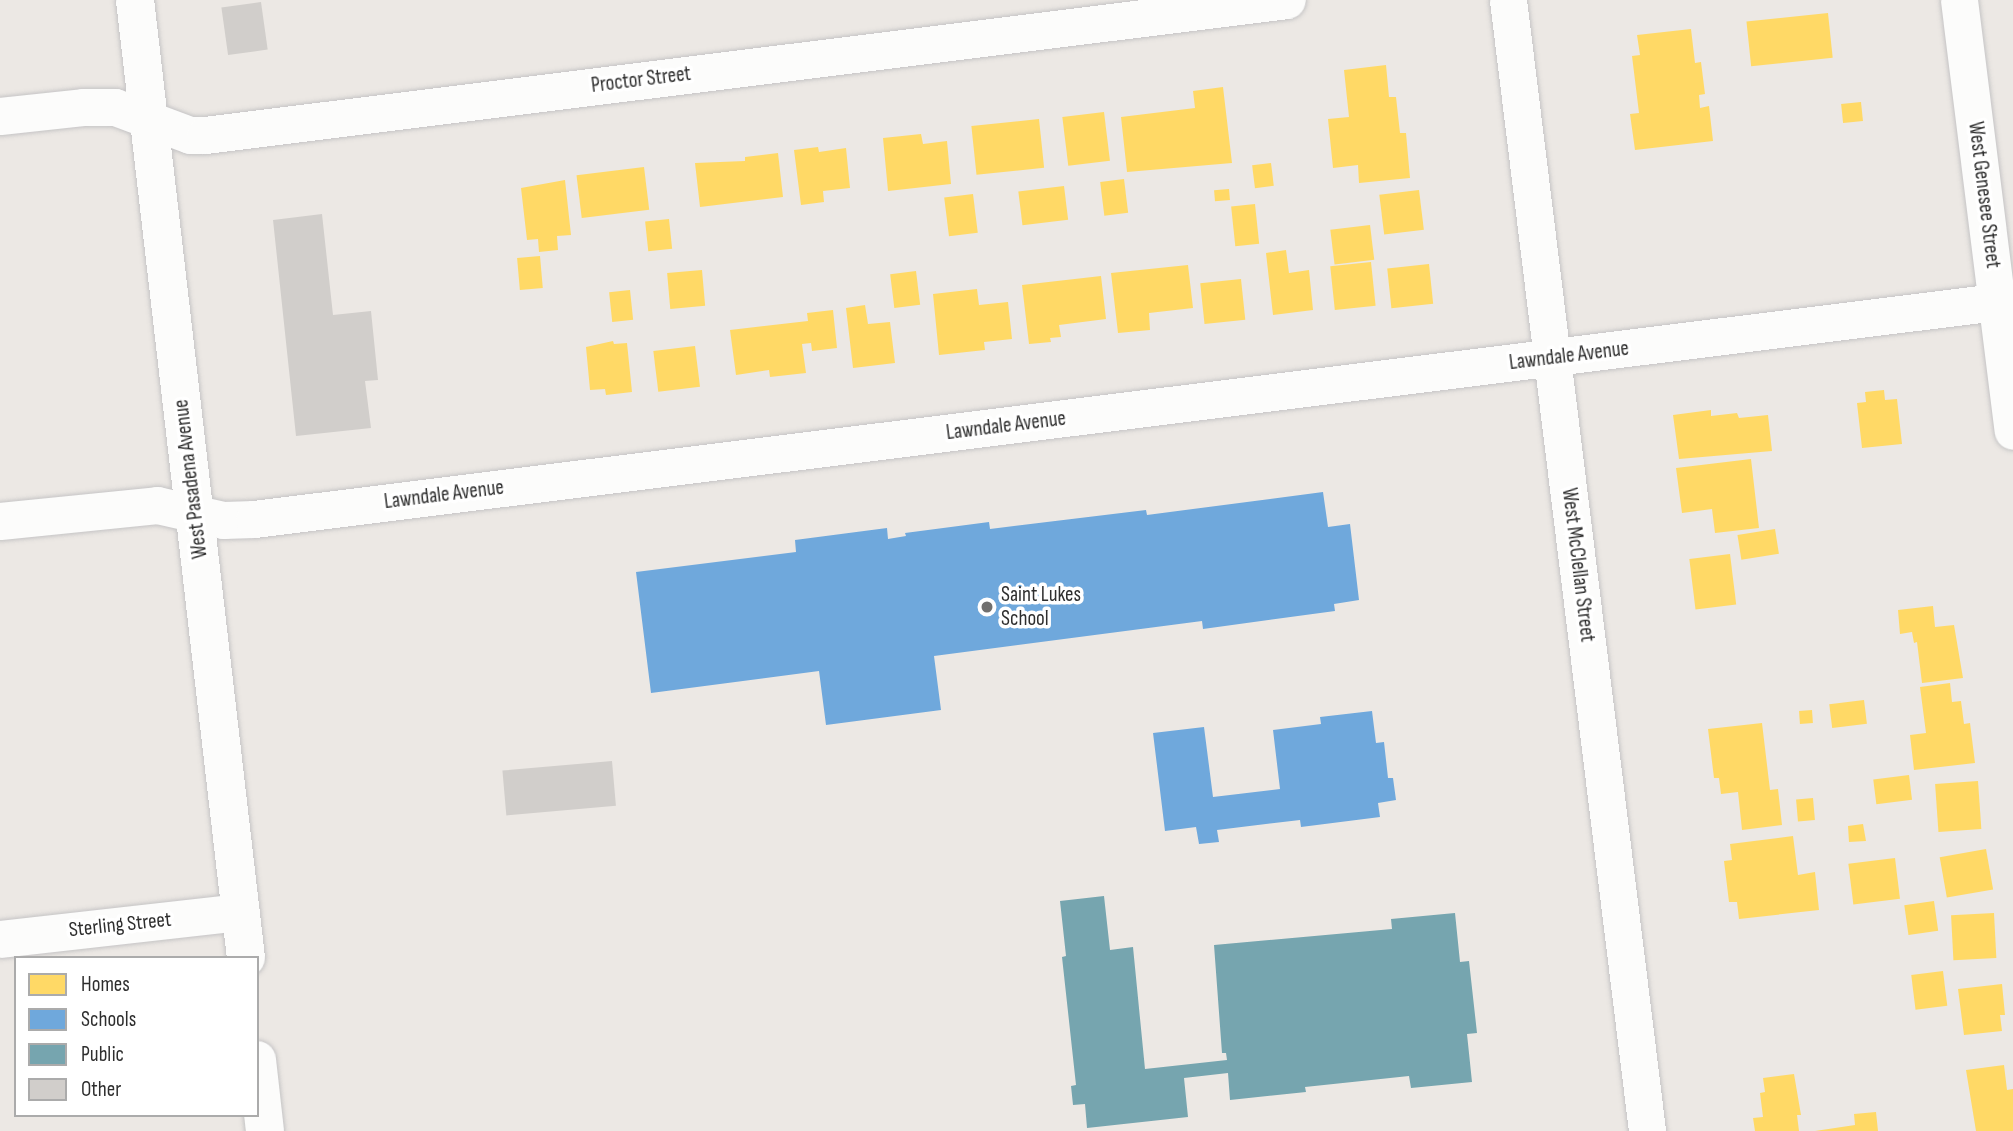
<!DOCTYPE html>
<html>
<head>
<meta charset="utf-8">
<style>
	body { margin:0 }
	#map { position:relative; width:2013px; height:1131px; overflow:hidden; background:#ece8e4; font-family:"Sofia Sans Condensed",sans-serif }
	div>[style] { position:absolute }
	[style*='--x'] { left:calc(var(--x)*1px); top:calc(var(--y)*1px); width:calc(var(--w)*1px); rotate:calc(var(--a)*1deg) }
	.homes>* { inset:0; background:#ffd966; transform-origin:0 0 }
	.schools>* { inset:0; background:#6fa8dc }
	.public>* { inset:0; background:#76a5af }
	.building>* { inset:0; background:#d1cecb; transform-origin:0 0 }
	.roads { filter:drop-shadow(0 0 2px #c5c4c5) drop-shadow(0 0 2px #c5c4c5) }
	.minor>* { height:37px; margin:-18.5px; padding:0 18.5px; transform-origin:18.5px; border-radius:18.5px; background:#fcfcfb }
	.tertiary>* { height:38px; margin:-19px; padding:0 19px; transform-origin:19px; border-radius:19px; background:#fcfcfb }
	.dots>* { width:19px; height:19px; translate:-50% -50%; box-sizing:border-box; border:4px solid #fff; border-radius:50% }
	span { translate:-50% -50%; white-space:nowrap; text-align:center; line-height:1.15; -webkit-text-stroke:7px #fff; paint-order:stroke }
	.street-label { font-size:21px; color:#2e2e2e }
	.poi-label { font-size:21px; color:#2e2e2e }
	.left { translate:0 -50%; text-align:left }
	.legend { position:absolute; left:14px; top:956px; width:245px; height:161px; box-sizing:border-box; background:#fff; border:2px solid #ababab; margin:0; padding:9px 12px; list-style:none; font-size:21px; color:#2e2e2e }
	.legend li { display:flex; align-items:center; gap:14px; height:35px }
	.legend b { width:35px; border:2px solid #ababab }
</style>
</head>
<body>
<div id="map">
	<div class="homes">
		<div style="left:1828px;top:13px;width:45px;height:82px;rotate:84deg"></div>
		<div style="clip-path:polygon(1691px 29px,1695px 63px,1701px 62px,1705px 94px,1699px 95px,1700px 108px,1709px 106px,1713px 141px,1635px 150px,1630px 114px,1639px 113px,1632px 56px,1640px 55px,1637px 35px)"></div>
		<div style="clip-path:polygon(1386px 65px,1389px 97px,1396px 97px,1400px 133px,1406px 133px,1410px 178px,1359px 183px,1358px 165px,1333px 168px,1328px 119px,1349px 117px,1344px 70px)"></div>
		<div style="clip-path:polygon(1223px 87px,1232px 163px,1127px 172px,1121px 117px,1195px 108px,1193px 91px)"></div>
		<div style="left:1861px;top:102px;width:19px;height:20px;rotate:84deg"></div>
		<div style="left:1104px;top:112px;width:49px;height:42px;rotate:83deg"></div>
		<div style="left:1039px;top:119px;width:49px;height:68px;rotate:84deg"></div>
		<div style="clip-path:polygon(921px 134px,923px 144px,947px 141px,951px 184px,888px 191px,883px 138px)"></div>
		<div style="clip-path:polygon(818px 147px,819px 152px,846px 148px,850px 188px,823px 191px,824px 202px,801px 205px,794px 150px)"></div>
		<div style="clip-path:polygon(778px 153px,783px 197px,700px 207px,695px 163px,745px 161px,745px 157px)"></div>
		<div style="left:1271px;top:163px;width:23px;height:19px;rotate:83deg"></div>
		<div style="left:644px;top:167px;width:43px;height:68px;rotate:83deg"></div>
		<div style="left:1124px;top:179px;width:34px;height:24px;rotate:83deg"></div>
		<div style="clip-path:polygon(565px 180px,571px 235px,557px 236px,558px 250px,539px 252px,538px 239px,527px 240px,521px 188px)"></div>
		<div style="left:1064px;top:186px;width:34px;height:46px;rotate:83deg"></div>
		<div style="left:1229px;top:189px;width:11px;height:15px;rotate:85deg"></div>
		<div style="left:1419px;top:190px;width:40px;height:40px;rotate:83deg"></div>
		<div style="left:973px;top:194px;width:39px;height:29px;rotate:83deg"></div>
		<div style="left:1255px;top:204px;width:40px;height:24px;rotate:84deg"></div>
		<div style="left:669px;top:219px;width:30px;height:24px;rotate:84deg"></div>
		<div style="left:1370px;top:225px;width:35px;height:40px;rotate:83deg"></div>
		<div style="clip-path:polygon(1286px 250px,1289px 273px,1309px 270px,1313px 310px,1273px 315px,1266px 253px)"></div>
		<div style="left:540px;top:256px;width:32px;height:23px;rotate:85deg"></div>
		<div style="left:1371px;top:262px;width:44px;height:41px;rotate:84deg"></div>
		<div style="left:1429px;top:264px;width:40px;height:42px;rotate:84deg"></div>
		<div style="clip-path:polygon(1188px 265px,1193px 308px,1149px 313px,1150px 330px,1118px 333px,1111px 273px)"></div>
		<div style="left:702px;top:270px;width:36px;height:35px;rotate:85deg"></div>
		<div style="left:916px;top:271px;width:34px;height:26px;rotate:83deg"></div>
		<div style="clip-path:polygon(1101px 276px,1106px 319px,1059px 325px,1061px 337px,1050px 338px,1051px 342px,1029px 344px,1022px 285px)"></div>
		<div style="left:1241px;top:279px;width:41px;height:41px;rotate:84deg"></div>
		<div style="clip-path:polygon(977px 289px,979px 305px,1008px 302px,1012px 339px,984px 342px,985px 350px,939px 355px,933px 294px)"></div>
		<div style="left:630px;top:290px;width:30px;height:21px;rotate:84deg"></div>
		<div style="clip-path:polygon(865px 305px,868px 324px,890px 322px,895px 363px,853px 368px,846px 308px)"></div>
		<div style="clip-path:polygon(833px 310px,837px 348px,812px 351px,811px 343px,802px 344px,806px 373px,770px 377px,769px 370px,736px 375px,730px 330px,808px 321px,807px 313px)"></div>
		<div style="clip-path:polygon(613px 341px,614px 344px,627px 343px,632px 392px,606px 395px,605px 389px,590px 390px,586px 347px)"></div>
		<div style="left:695px;top:346px;width:41px;height:42px;rotate:83deg"></div>
		<div style="clip-path:polygon(1884px 390px,1885px 400px,1897px 399px,1902px 444px,1862px 448px,1857px 403px,1866px 402px,1865px 392px)"></div>
		<div style="clip-path:polygon(1711px 410px,1711px 416px,1737px 413px,1739px 418px,1768px 415px,1772px 451px,1679px 459px,1673px 415px)"></div>
		<div style="clip-path:polygon(1751px 459px,1759px 528px,1715px 533px,1712px 509px,1682px 513px,1676px 468px)"></div>
		<div style="left:1775px;top:529px;width:25px;height:38px;rotate:81deg"></div>
		<div style="left:1730px;top:554px;width:51px;height:41px;rotate:83deg"></div>
		<div style="clip-path:polygon(1933px 606px,1935px 627px,1954px 625px,1963px 678px,1922px 683px,1917px 642px,1914px 643px,1912px 632px,1900px 634px,1898px 610px)"></div>
		<div style="clip-path:polygon(1950px 683px,1952px 702px,1961px 701px,1964px 724px,1970px 723px,1975px 763px,1914px 770px,1910px 735px,1926px 733px,1920px 687px)"></div>
		<div style="left:1864px;top:700px;width:24px;height:35px;rotate:83deg"></div>
		<div style="left:1812px;top:710px;width:13px;height:13px;rotate:86deg"></div>
		<div style="clip-path:polygon(1762px 723px,1770px 790px,1778px 789px,1782px 825px,1742px 830px,1738px 792px,1721px 794px,1719px 778px,1714px 778px,1708px 729px)"></div>
		<div style="left:1909px;top:775px;width:25px;height:36px;rotate:83deg"></div>
		<div style="left:1978px;top:781px;width:48px;height:43px;rotate:86deg"></div>
		<div style="left:1813px;top:798px;width:22px;height:17px;rotate:85deg"></div>
		<div style="clip-path:polygon(1863px 824px,1866px 841px,1849px 842px,1848px 826px)"></div>
		<div style="clip-path:polygon(1793px 836px,1798px 875px,1815px 872px,1819px 910px,1739px 919px,1737px 902px,1729px 902px,1724px 861px,1732px 860px,1730px 844px)"></div>
		<div style="left:1986px;top:849px;width:41px;height:47px;rotate:80deg"></div>
		<div style="left:1895px;top:858px;width:41px;height:47px;rotate:83deg"></div>
		<div style="left:1934px;top:901px;width:30px;height:30px;rotate:82deg"></div>
		<div style="left:1994px;top:913px;width:45px;height:43px;rotate:87deg"></div>
		<div style="left:1943px;top:971px;width:35px;height:32px;rotate:83deg"></div>
		<div style="clip-path:polygon(2002px 984px,2005px 1015px,2000px 1015px,2002px 1031px,1964px 1035px,1958px 989px)"></div>
		<div style="clip-path:polygon(2004px 1065px,2007px 1090px,2013px 1089px,2013px 1131px,1976px 1131px,1966px 1070px)"></div>
		<div style="clip-path:polygon(1794px 1074px,1801px 1115px,1797px 1115px,1799px 1131px,1755px 1131px,1753px 1118px,1763px 1117px,1760px 1093px,1765px 1092px,1763px 1078px)"></div>
		<div style="clip-path:polygon(1876px 1112px,1878px 1131px,1815px 1131px,1855px 1125px,1854px 1114px)"></div>
	</div>
	<div class="schools">
		<div style="clip-path:polygon(1323px 492px,1328px 527px,1350px 524px,1359px 600px,1334px 604px,1335px 611px,1203px 629px,1202px 621px,934px 656px,941px 710px,826px 725px,819px 671px,651px 693px,636px 572px,796px 552px,795px 540px,887px 528px,888px 539px,906px 536px,905px 533px,989px 522px,990px 529px,1146px 510px,1147px 515px)"></div>
		<div style="clip-path:polygon(1372px 711px,1376px 743px,1384px 742px,1388px 778px,1393px 778px,1396px 800px,1378px 803px,1380px 817px,1301px 827px,1300px 820px,1217px 830px,1219px 842px,1199px 844px,1196px 827px,1165px 831px,1153px 733px,1204px 727px,1213px 797px,1280px 789px,1273px 730px,1321px 724px,1320px 717px)"></div>
	</div>
	<div class="public">
		<div style="clip-path:polygon(1104px 896px,1110px 950px,1133px 947px,1145px 1069px,1227px 1060px,1226px 1053px,1222px 1053px,1214px 945px,1392px 929px,1391px 919px,1455px 913px,1460px 962px,1469px 961px,1477px 1033px,1467px 1034px,1472px 1082px,1411px 1088px,1409px 1076px,1305px 1087px,1306px 1092px,1230px 1100px,1228px 1073px,1184px 1078px,1188px 1117px,1087px 1128px,1085px 1104px,1073px 1105px,1071px 1086px,1076px 1085px,1062px 957px,1066px 956px,1060px 901px)"></div>
	</div>
	<div class="building">
		<div style="left:261px;top:2px;width:48px;height:40px;rotate:82deg"></div>
		<div style="clip-path:polygon(322px 214px,333px 315px,371px 311px,378px 380px,365px 381px,371px 428px,296px 436px,273px 220px)"></div>
		<div style="left:612px;top:761px;width:45px;height:110px;rotate:85deg"></div>
	</div>
	<div class="roads">
		<div class="minor">
			<div style="--x:1508;--y:0;--w:1140;--a:82.99"></div>
			<div style="--x:1959;--y:0;--w:434;--a:82.9"></div>
			<div style="--x:0;--y:116;--w:83;--a:-6.2"></div>
			<div style="--x:83;--y:107;--w:32;--a:0"></div>
			<div style="--x:115;--y:107;--w:80;--a:20.5"></div>
			<div style="--x:190;--y:135;--w:15;--a:0"></div>
			<div style="--x:205;--y:135;--w:1090;--a:-7.11"></div>
			<div style="--x:0;--y:521;--w:158;--a:-5.8"></div>
			<div style="--x:157;--y:505;--w:68;--a:12.8"></div>
			<div style="--x:223;--y:520;--w:31;--a:-2"></div>
			<div style="--x:254;--y:519;--w:1773;--a:-7.1"></div>
			<div style="--x:0;--y:939;--w:242;--a:-6.4"></div>
		</div>
		<div class="tertiary">
			<div style="--x:135;--y:0;--w:964;--a:83.39"></div>
			<div style="--x:257;--y:1060;--w:71;--a:83.6"></div>
		</div>
	</div>
	<div class="dots">
		<div style="left:987px;top:607px;background:#706f6e"></div>
	</div>
	<div class="street-label">
		<span style="left:641px;top:80px;rotate:-7deg">Proctor Street</span>
		<span style="left:1984px;top:195px;rotate:83deg">West Genesee Street</span>
		<span style="left:1569px;top:356px;rotate:-7deg">Lawndale Avenue</span>
		<span style="left:1006px;top:426px;rotate:-7deg">Lawndale Avenue</span>
		<span style="left:191px;top:479px;rotate:-97deg">West Pasadena Avenue</span>
		<span style="left:444px;top:495px;rotate:-7deg">Lawndale Avenue</span>
		<span style="left:1578px;top:565px;rotate:83deg">West McClellan Street</span>
		<span style="left:120px;top:925px;rotate:-6deg">Sterling Street</span>
	</div>
	<div class="poi-label">
		<span class="left" style="left:1001px;top:607px">Saint Lukes<br>School</span>
	</div>
	<ul class="legend">
	<li><b style="height:19px;background:#ffd966"></b>Homes</li>
	<li><b style="height:19px;background:#6fa8dc"></b>Schools</li>
	<li><b style="height:19px;background:#76a5af"></b>Public</li>
	<li><b style="height:19px;background:#d1cecb"></b>Other</li>
	</ul>
</div>
</body>
</html>
